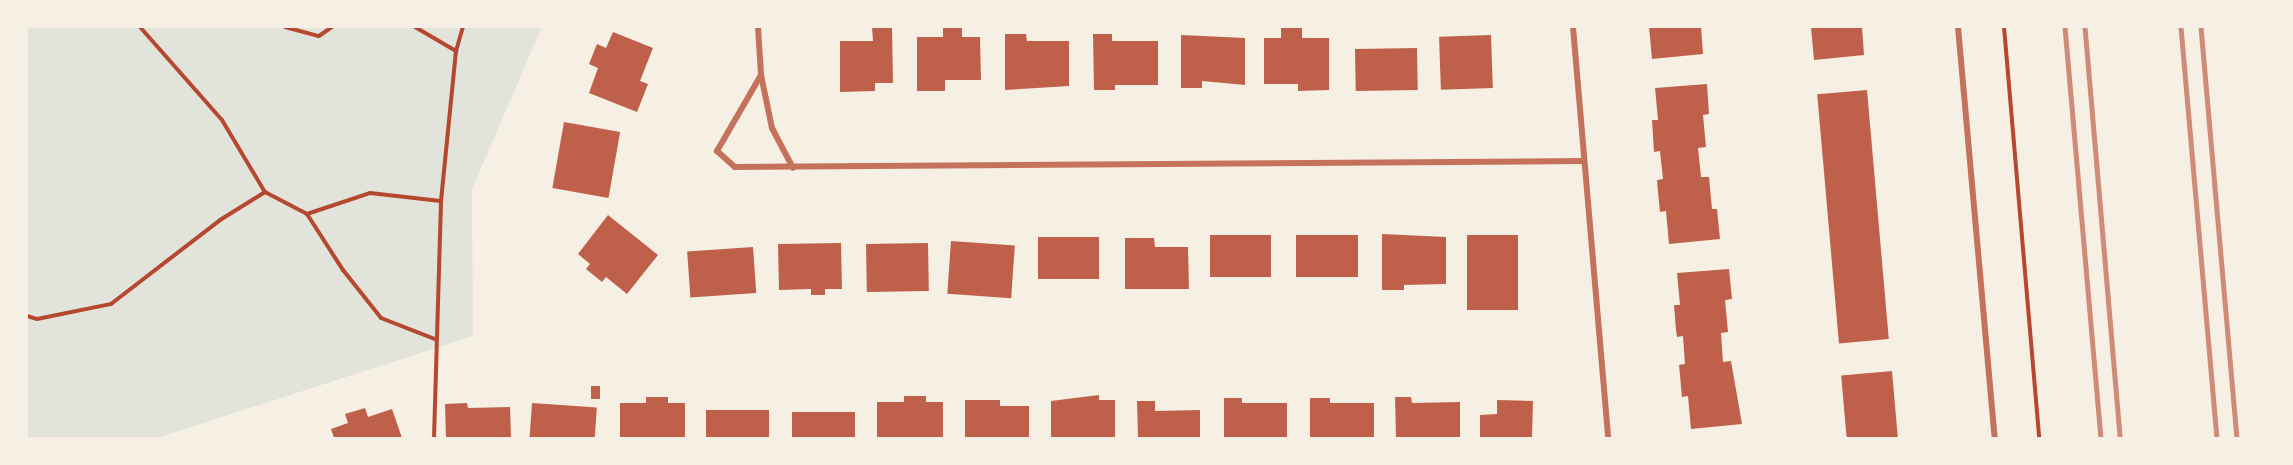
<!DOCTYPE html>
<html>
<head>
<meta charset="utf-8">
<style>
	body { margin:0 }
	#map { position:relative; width:2293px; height:465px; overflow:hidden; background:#f6efe4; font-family:"Roboto Condensed",sans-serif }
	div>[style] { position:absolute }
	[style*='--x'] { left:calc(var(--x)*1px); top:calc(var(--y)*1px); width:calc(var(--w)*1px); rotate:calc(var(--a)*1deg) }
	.green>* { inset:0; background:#e2e4dc }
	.building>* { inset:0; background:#bf614a; transform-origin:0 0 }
	.path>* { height:4px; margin:-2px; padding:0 2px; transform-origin:2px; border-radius:2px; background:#b5482f }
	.minor>* { height:6px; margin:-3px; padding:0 3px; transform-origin:3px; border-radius:3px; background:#c5725c }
	.rail>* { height:4.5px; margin:-2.25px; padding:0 2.25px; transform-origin:2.25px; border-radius:2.25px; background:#cf8b77 }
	span { translate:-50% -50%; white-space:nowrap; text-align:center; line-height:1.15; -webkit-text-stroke:4.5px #f6efe4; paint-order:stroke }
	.frame { position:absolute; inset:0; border:28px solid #f6efe4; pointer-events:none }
</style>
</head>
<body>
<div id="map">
	<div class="green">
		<div style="clip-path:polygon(27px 27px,542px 27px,472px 189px,473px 336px,157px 438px,27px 438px)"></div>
	</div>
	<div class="building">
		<div style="clip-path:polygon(872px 27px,892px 27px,893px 83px,875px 83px,875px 91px,840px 92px,840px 41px,873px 41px)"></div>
		<div style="clip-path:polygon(943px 27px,962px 27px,962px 37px,980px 37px,981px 80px,945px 80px,945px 91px,917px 91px,917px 37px,943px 37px)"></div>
		<div style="clip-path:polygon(1281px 27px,1302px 27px,1302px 38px,1329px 38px,1329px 90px,1298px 91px,1298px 84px,1264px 84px,1264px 38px,1281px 38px)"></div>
		<div style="clip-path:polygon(1649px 27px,1701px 27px,1703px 54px,1652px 59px)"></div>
		<div style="clip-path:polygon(1811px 27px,1862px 27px,1864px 55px,1814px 60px)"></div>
		<div style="clip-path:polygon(613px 32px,653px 48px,640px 81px,648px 84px,637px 112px,589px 93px,598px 68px,589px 64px,597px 44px,606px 48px)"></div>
		<div style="clip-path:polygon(1005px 34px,1026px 34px,1027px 41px,1069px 41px,1069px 86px,1005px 90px)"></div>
		<div style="clip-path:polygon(1093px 34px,1112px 34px,1112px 41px,1158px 41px,1158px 85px,1115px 85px,1115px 90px,1094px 90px)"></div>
		<div style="clip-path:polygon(1181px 35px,1245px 38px,1245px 85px,1202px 81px,1202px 88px,1181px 88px)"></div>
		<div style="left:1491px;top:35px;width:53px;height:52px;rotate:88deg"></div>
		<div style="left:1417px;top:48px;width:42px;height:62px;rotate:89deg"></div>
		<div style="clip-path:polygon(1707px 84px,1709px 114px,1703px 115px,1706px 147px,1698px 148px,1701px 177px,1709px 177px,1712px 209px,1717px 209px,1720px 239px,1669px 244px,1666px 211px,1660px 212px,1658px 192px,1657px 180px,1663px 179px,1660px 151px,1654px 152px,1652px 120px,1658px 120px,1655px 88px)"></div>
		<div style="left:1867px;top:90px;width:250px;height:50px;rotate:85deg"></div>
		<div style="left:564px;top:122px;width:57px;height:67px;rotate:10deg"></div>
		<div style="clip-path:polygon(608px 215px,658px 255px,627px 294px,606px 277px,602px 282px,586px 269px,590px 264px,578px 254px)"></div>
		<div style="clip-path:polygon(1382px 234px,1446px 237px,1446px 284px,1404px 285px,1404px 290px,1382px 290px)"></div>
		<div style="left:1210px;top:235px;width:61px;height:42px"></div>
		<div style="left:1296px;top:235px;width:62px;height:42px"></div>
		<div style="left:1518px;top:235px;width:75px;height:51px;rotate:90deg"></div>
		<div style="left:1038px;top:237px;width:61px;height:42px"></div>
		<div style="clip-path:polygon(1125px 238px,1154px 238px,1155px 247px,1188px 247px,1189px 289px,1125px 289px)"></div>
		<div style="left:951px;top:241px;width:64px;height:53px;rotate:4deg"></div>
		<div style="clip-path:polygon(841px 243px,842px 289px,825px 289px,825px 295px,811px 295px,811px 289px,779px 290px,778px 244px)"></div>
		<div style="left:928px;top:243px;width:48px;height:62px;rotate:89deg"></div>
		<div style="left:753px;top:247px;width:46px;height:66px;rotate:86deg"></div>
		<div style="clip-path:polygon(1729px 269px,1732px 299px,1725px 300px,1728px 332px,1721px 333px,1723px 362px,1731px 361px,1742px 424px,1691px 429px,1688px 396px,1682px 397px,1679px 365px,1685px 364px,1683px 336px,1677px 337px,1676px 330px,1674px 305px,1680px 305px,1677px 273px)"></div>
		<div style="left:1892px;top:371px;width:67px;height:51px;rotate:85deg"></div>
		<div style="left:600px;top:386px;width:13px;height:9px;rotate:90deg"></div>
		<div style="clip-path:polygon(1099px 395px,1099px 400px,1115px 400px,1115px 438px,1051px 438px,1051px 401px)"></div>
		<div style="clip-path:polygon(904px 396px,926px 396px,926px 402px,943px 402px,943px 438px,877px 438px,877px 402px,904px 402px)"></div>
		<div style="clip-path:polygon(646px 397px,668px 397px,668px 403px,685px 403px,685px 438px,620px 438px,620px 403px,646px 403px)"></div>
		<div style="clip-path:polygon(1395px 397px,1411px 397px,1412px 403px,1460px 402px,1460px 438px,1396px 438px)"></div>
		<div style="clip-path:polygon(1224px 398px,1242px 398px,1242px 403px,1287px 403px,1287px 438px,1224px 438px)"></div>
		<div style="clip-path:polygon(1310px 398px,1330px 398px,1330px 403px,1374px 403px,1374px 438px,1310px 438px)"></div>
		<div style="clip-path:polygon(965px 400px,1000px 400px,1000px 406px,1029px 406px,1029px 438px,965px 438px)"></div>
		<div style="clip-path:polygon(1497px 400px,1533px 401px,1532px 438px,1480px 438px,1480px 415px,1497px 414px)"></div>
		<div style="clip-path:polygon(1137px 401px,1155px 401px,1155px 411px,1200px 410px,1200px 438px,1138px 438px)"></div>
		<div style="clip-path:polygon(467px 403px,468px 408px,510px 407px,511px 438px,446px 438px,445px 404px)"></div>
		<div style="left:532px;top:403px;width:65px;height:35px;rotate:4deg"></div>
		<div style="clip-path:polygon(365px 408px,368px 417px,392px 409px,402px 438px,334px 438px,331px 429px,348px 423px,345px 414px)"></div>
		<div style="left:706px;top:410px;width:63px;height:28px"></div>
		<div style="left:792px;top:412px;width:63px;height:26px"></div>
	</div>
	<div class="path">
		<div style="--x:140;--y:27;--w:124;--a:48.6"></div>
		<div style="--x:222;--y:120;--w:84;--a:59.2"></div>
		<div style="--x:265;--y:192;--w:47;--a:27.6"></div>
		<div style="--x:307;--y:214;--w:66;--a:-18.4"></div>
		<div style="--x:370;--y:193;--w:71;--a:6.4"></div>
		<div style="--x:285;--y:27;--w:35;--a:15"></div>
		<div style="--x:319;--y:36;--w:16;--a:-35"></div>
		<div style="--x:415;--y:27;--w:48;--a:30.3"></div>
		<div style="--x:2004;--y:27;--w:412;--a:85.1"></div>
		<div style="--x:307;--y:214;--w:67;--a:57.3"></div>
		<div style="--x:343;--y:270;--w:61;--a:51.6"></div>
		<div style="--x:381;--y:318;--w:58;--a:21.3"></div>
		<div style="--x:27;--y:316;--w:10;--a:17"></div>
		<div style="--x:37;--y:319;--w:76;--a:-11.5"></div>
		<div style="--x:111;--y:304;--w:138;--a:-37.6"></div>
		<div style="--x:220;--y:220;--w:53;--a:-31.9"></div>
		<div style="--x:434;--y:438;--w:237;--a:-88.3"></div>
		<div style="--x:441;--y:201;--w:151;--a:-84.3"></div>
		<div style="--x:456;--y:51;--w:25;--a:-74"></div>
	</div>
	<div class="minor">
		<div style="--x:758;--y:27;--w:48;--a:86.4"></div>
		<div style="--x:761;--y:75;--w:88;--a:120.1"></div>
		<div style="--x:717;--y:151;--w:24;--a:42"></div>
		<div style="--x:735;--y:167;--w:849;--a:-0.4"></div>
		<div style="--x:1573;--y:27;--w:412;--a:85.1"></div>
		<div style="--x:1958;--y:27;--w:413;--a:84.9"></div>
		<div style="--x:761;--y:75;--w:54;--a:78.3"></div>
		<div style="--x:772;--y:128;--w:45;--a:62.3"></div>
	</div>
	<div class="rail">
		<div style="--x:2065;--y:27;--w:413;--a:85"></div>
		<div style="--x:2085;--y:27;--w:412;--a:85.1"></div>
		<div style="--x:2181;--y:27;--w:413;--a:85"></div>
		<div style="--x:2201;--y:27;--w:413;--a:85"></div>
	</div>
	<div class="frame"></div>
</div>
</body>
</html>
